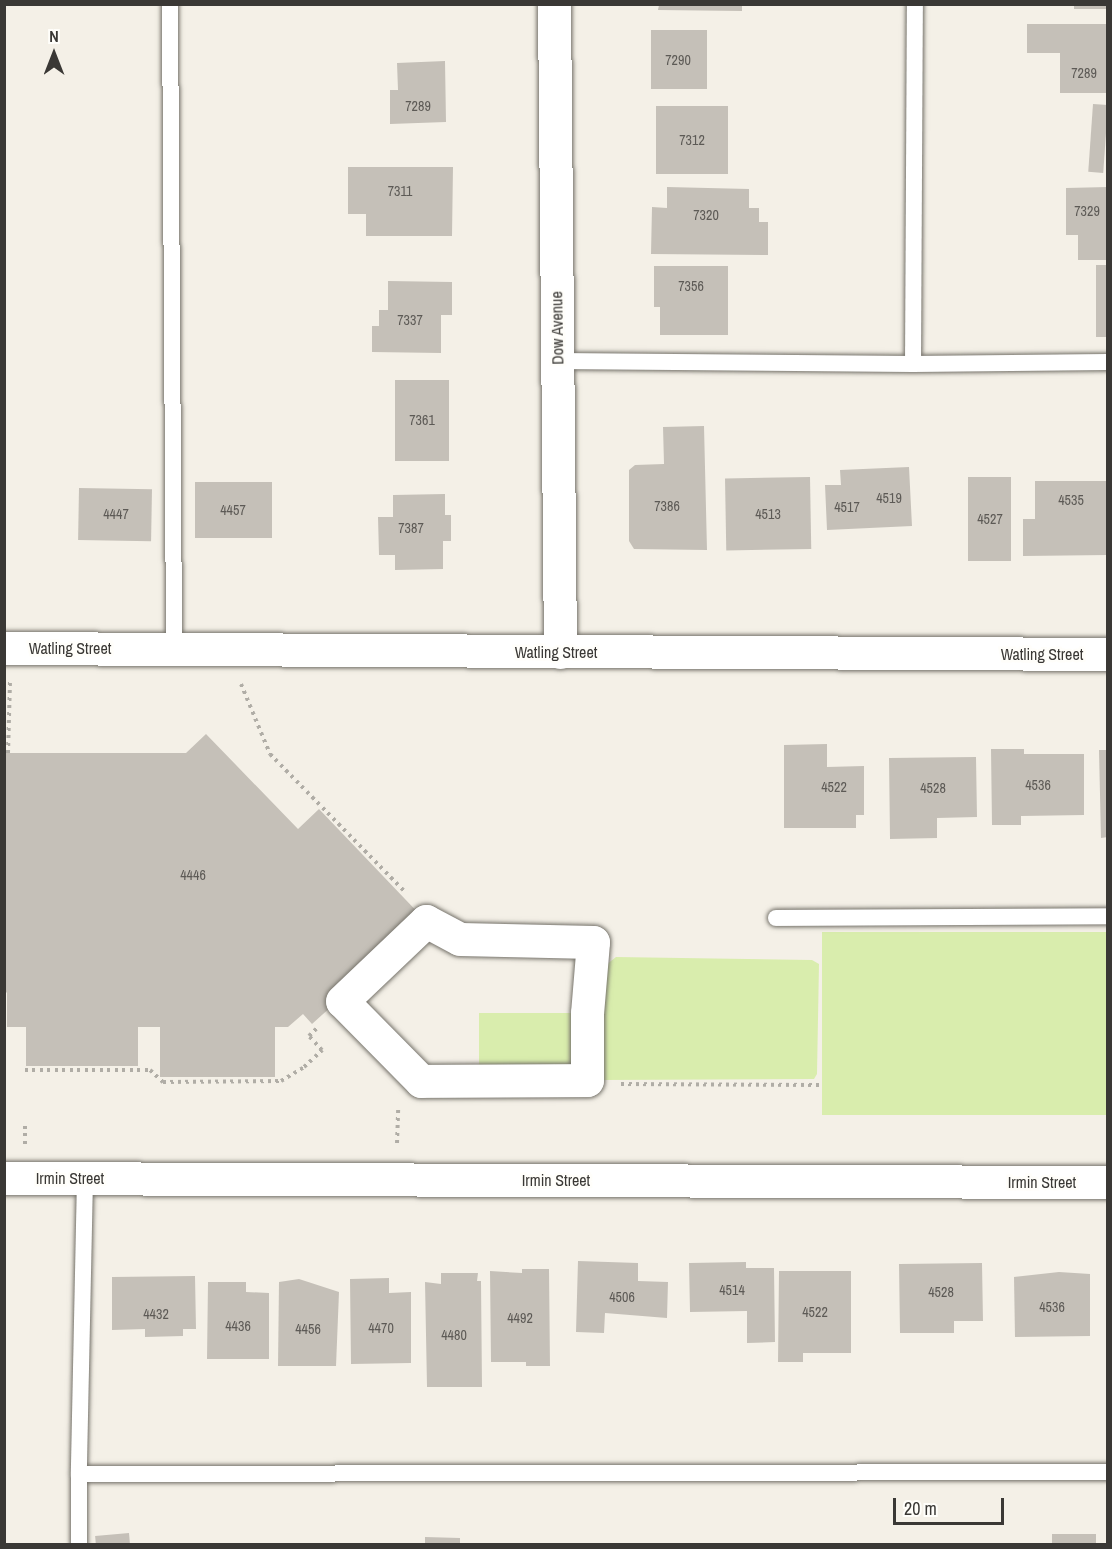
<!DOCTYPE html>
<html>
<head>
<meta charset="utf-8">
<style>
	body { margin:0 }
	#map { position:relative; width:1112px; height:1549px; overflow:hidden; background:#f4f0e7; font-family:"Archivo Narrow",sans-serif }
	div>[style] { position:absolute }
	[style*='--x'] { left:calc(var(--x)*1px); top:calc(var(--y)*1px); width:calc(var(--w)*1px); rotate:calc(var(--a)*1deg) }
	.green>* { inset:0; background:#d9edad; transform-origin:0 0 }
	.building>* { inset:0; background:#c5c0b8; transform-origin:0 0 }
	.path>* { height:4px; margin-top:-2px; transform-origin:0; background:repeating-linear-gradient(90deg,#b0ada6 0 3px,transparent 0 7.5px) }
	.roads { filter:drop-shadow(0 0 2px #76736b) drop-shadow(0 0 2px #76736b) }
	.lane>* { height:16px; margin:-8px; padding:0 8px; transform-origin:8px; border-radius:8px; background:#fff }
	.street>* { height:33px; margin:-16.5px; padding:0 16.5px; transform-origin:16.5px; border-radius:16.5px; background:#fff }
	span { translate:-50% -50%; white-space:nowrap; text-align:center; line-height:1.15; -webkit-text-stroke:5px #fffefa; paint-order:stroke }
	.number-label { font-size:14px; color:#5d5a56 }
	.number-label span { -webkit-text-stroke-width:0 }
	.street-label { font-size:16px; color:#3a3835 }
	.frame { position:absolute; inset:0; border:6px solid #3a3835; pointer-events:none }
	.north { position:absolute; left:24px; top:24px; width:60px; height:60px; -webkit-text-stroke:4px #fffefa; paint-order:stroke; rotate:0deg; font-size:16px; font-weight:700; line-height:24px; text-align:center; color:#3a3835 }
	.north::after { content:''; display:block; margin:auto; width:21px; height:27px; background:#3a3835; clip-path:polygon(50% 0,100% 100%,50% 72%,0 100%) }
	.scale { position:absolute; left:893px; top:1498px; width:111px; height:27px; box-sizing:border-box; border:3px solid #3a3835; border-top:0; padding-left:8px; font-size:18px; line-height:21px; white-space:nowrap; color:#3a3835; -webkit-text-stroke:4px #fffefa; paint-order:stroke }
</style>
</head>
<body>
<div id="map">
	<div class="green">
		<div style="left:822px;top:932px;width:285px;height:183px"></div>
		<div style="clip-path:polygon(616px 957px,812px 960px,819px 964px,817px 1074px,814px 1079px,601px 1080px,601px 969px)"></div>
		<div style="left:479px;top:1013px;width:108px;height:67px"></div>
	</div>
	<div class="building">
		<div style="left:1074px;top:4px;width:34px;height:5px"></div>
		<div style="clip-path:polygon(659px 5px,742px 5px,742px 11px,658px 10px)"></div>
		<div style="clip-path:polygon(1027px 24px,1108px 24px,1108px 93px,1060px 93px,1060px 53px,1027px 53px)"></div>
		<div style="left:651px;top:30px;width:56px;height:59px"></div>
		<div style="clip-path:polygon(445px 61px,446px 122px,390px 124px,390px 90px,398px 90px,397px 63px)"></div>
		<div style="left:1093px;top:104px;width:15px;height:68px;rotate:4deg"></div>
		<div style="left:656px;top:106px;width:72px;height:68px"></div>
		<div style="clip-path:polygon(348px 167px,453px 167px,452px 236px,366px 236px,366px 214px,348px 214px)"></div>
		<div style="clip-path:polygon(667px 187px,749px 189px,749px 208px,759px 208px,759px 222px,768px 222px,768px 255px,651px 254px,652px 207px,667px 208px)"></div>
		<div style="clip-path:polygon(1108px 187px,1108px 260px,1078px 260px,1078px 235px,1066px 235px,1066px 188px)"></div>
		<div style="left:1096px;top:265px;width:12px;height:72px"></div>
		<div style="clip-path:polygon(654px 266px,728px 266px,728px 335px,660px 335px,660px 307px,654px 307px)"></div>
		<div style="clip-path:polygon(388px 281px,452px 282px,452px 315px,441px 315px,441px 353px,372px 352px,372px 326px,379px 326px,379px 310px,388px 310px)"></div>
		<div style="left:395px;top:380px;width:54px;height:81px"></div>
		<div style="clip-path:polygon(704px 426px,707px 550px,634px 549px,629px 541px,629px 470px,635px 465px,664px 464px,663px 427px)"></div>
		<div style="clip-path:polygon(909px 467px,912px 526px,827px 530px,825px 485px,841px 485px,840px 470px)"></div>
		<div style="left:810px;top:477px;width:72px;height:85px;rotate:89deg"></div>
		<div style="left:968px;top:477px;width:43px;height:84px"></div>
		<div style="clip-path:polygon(1035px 481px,1108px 481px,1108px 555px,1023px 556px,1023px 519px,1035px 519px)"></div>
		<div style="left:195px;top:482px;width:77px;height:56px"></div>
		<div style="left:79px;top:488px;width:73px;height:52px;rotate:1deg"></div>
		<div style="clip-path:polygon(445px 494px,445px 515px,451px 515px,451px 541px,443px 541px,443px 569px,395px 570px,395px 555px,379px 555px,378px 517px,393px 517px,393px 495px)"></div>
		<div style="clip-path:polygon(206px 734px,298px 829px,319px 809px,426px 921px,312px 1024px,303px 1014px,288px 1027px,275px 1027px,275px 1077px,160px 1077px,160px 1027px,138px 1027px,138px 1066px,26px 1066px,26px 1027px,7px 1027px,7px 992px,4px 995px,4px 753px,186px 753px)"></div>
		<div style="clip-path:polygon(827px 744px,827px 767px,864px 766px,864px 815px,856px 815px,856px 828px,784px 828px,784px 745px)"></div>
		<div style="clip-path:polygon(991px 749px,1024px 749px,1024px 754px,1084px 754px,1084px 815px,1021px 816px,1021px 825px,992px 825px)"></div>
		<div style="clip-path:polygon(1099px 750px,1108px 750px,1108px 837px,1101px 838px)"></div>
		<div style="clip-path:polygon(976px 757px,977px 817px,937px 818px,937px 838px,890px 839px,889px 758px)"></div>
		<div style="clip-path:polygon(578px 1261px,638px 1263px,638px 1281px,668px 1282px,667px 1318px,605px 1313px,604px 1333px,576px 1332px)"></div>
		<div style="clip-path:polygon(746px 1262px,746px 1268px,774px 1268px,775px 1342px,747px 1343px,747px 1311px,690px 1312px,689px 1263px)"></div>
		<div style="clip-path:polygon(982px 1263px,983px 1321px,954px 1321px,954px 1333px,900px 1333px,899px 1264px)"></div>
		<div style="clip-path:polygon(522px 1269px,549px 1269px,550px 1366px,526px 1366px,526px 1362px,491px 1362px,490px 1271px,522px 1273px)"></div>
		<div style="clip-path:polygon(779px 1271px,851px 1271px,851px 1353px,803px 1353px,803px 1362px,778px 1362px)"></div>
		<div style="clip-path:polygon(1059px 1272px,1090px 1274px,1090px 1336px,1015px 1337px,1014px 1277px)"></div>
		<div style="clip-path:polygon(441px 1273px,478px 1273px,477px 1281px,481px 1281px,482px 1387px,427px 1387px,425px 1282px,441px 1284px)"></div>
		<div style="clip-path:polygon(195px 1276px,196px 1329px,183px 1329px,183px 1336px,145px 1337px,145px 1329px,112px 1330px,112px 1277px)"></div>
		<div style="clip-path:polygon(389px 1278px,389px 1293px,411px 1292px,411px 1363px,351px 1364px,350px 1279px)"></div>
		<div style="clip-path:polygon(299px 1279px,339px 1292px,336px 1366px,278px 1366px,279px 1282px)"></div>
		<div style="clip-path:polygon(208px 1282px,246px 1282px,246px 1292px,269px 1293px,269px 1359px,207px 1359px)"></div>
		<div style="left:129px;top:1533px;width:11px;height:34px;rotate:85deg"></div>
		<div style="left:1052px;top:1534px;width:44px;height:10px"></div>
		<div style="clip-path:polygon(425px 1537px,460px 1538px,460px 1544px,425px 1544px)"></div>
	</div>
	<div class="path">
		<div style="--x:241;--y:684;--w:76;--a:67.5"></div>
		<div style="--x:270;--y:754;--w:193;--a:45.6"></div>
		<div style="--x:8;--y:753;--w:71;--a:-88.4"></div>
		<div style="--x:25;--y:1070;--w:125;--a:0"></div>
		<div style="--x:150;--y:1070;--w:18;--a:43"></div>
		<div style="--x:163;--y:1082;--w:118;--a:-0.5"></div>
		<div style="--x:281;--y:1081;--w:27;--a:-31"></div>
		<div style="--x:304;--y:1067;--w:25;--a:-43"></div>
		<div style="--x:322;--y:1050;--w:19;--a:-133"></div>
		<div style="--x:309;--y:1036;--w:13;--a:-45"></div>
		<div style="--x:621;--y:1084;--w:198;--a:0.3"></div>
		<div style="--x:397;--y:1143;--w:34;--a:-88"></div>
		<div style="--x:25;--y:1144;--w:19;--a:-90"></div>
	</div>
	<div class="roads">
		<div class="lane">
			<div style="--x:170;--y:4;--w:644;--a:89.64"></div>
			<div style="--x:557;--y:361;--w:356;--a:0.5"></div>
			<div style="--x:913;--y:364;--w:195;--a:-0.6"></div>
			<div style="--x:913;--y:364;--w:360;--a:-89.7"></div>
			<div style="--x:776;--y:918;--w:332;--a:-0.3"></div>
			<div style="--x:85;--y:1178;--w:296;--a:91.2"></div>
			<div style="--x:79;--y:1474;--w:1029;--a:-0.11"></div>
			<div style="--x:79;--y:1474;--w:70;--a:90"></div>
		</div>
		<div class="street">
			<div style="--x:554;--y:4;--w:648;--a:89.47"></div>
			<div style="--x:4;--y:648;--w:1104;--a:0.31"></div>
			<div style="--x:426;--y:921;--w:38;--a:28"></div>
			<div style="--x:460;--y:939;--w:133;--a:1.3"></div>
			<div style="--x:593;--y:942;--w:71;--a:94.8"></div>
			<div style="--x:587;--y:1013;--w:67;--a:90"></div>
			<div style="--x:587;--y:1080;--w:166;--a:179.7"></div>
			<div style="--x:421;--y:1081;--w:112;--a:-134.6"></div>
			<div style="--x:342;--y:1001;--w:116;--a:-43.6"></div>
			<div style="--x:4;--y:1178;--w:1104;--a:0.21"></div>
		</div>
	</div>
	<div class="number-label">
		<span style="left:678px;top:60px">7290</span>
		<span style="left:1084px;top:73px">7289</span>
		<span style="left:418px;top:106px">7289</span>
		<span style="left:692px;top:140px">7312</span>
		<span style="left:400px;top:191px">7311</span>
		<span style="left:1087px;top:211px">7329</span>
		<span style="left:706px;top:215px">7320</span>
		<span style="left:691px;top:286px">7356</span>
		<span style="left:410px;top:320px">7337</span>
		<span style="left:422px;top:420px">7361</span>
		<span style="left:889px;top:498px">4519</span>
		<span style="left:1071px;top:500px">4535</span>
		<span style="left:667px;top:506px">7386</span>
		<span style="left:847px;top:507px">4517</span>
		<span style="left:233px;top:510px">4457</span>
		<span style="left:116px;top:514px">4447</span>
		<span style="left:768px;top:514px">4513</span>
		<span style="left:990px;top:519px">4527</span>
		<span style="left:411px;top:528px">7387</span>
		<span style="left:1038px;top:785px">4536</span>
		<span style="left:834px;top:787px">4522</span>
		<span style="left:933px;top:788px">4528</span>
		<span style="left:193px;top:875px">4446</span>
		<span style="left:732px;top:1290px">4514</span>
		<span style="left:941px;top:1292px">4528</span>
		<span style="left:622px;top:1297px">4506</span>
		<span style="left:1052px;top:1307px">4536</span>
		<span style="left:815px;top:1312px">4522</span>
		<span style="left:156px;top:1314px">4432</span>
		<span style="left:520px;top:1318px">4492</span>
		<span style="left:238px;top:1326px">4436</span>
		<span style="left:381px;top:1328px">4470</span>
		<span style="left:308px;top:1329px">4456</span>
		<span style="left:454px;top:1335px">4480</span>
	</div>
	<div class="street-label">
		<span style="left:557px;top:328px;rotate:-91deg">Dow Avenue</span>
		<span style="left:70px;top:648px">Watling Street</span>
		<span style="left:556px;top:652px">Watling Street</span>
		<span style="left:1042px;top:654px">Watling Street</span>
		<span style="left:70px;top:1178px">Irmin Street</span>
		<span style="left:556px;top:1180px">Irmin Street</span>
		<span style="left:1042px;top:1182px">Irmin Street</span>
	</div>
	<div class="frame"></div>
	<div class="north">N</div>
	<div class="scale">20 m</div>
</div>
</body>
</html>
